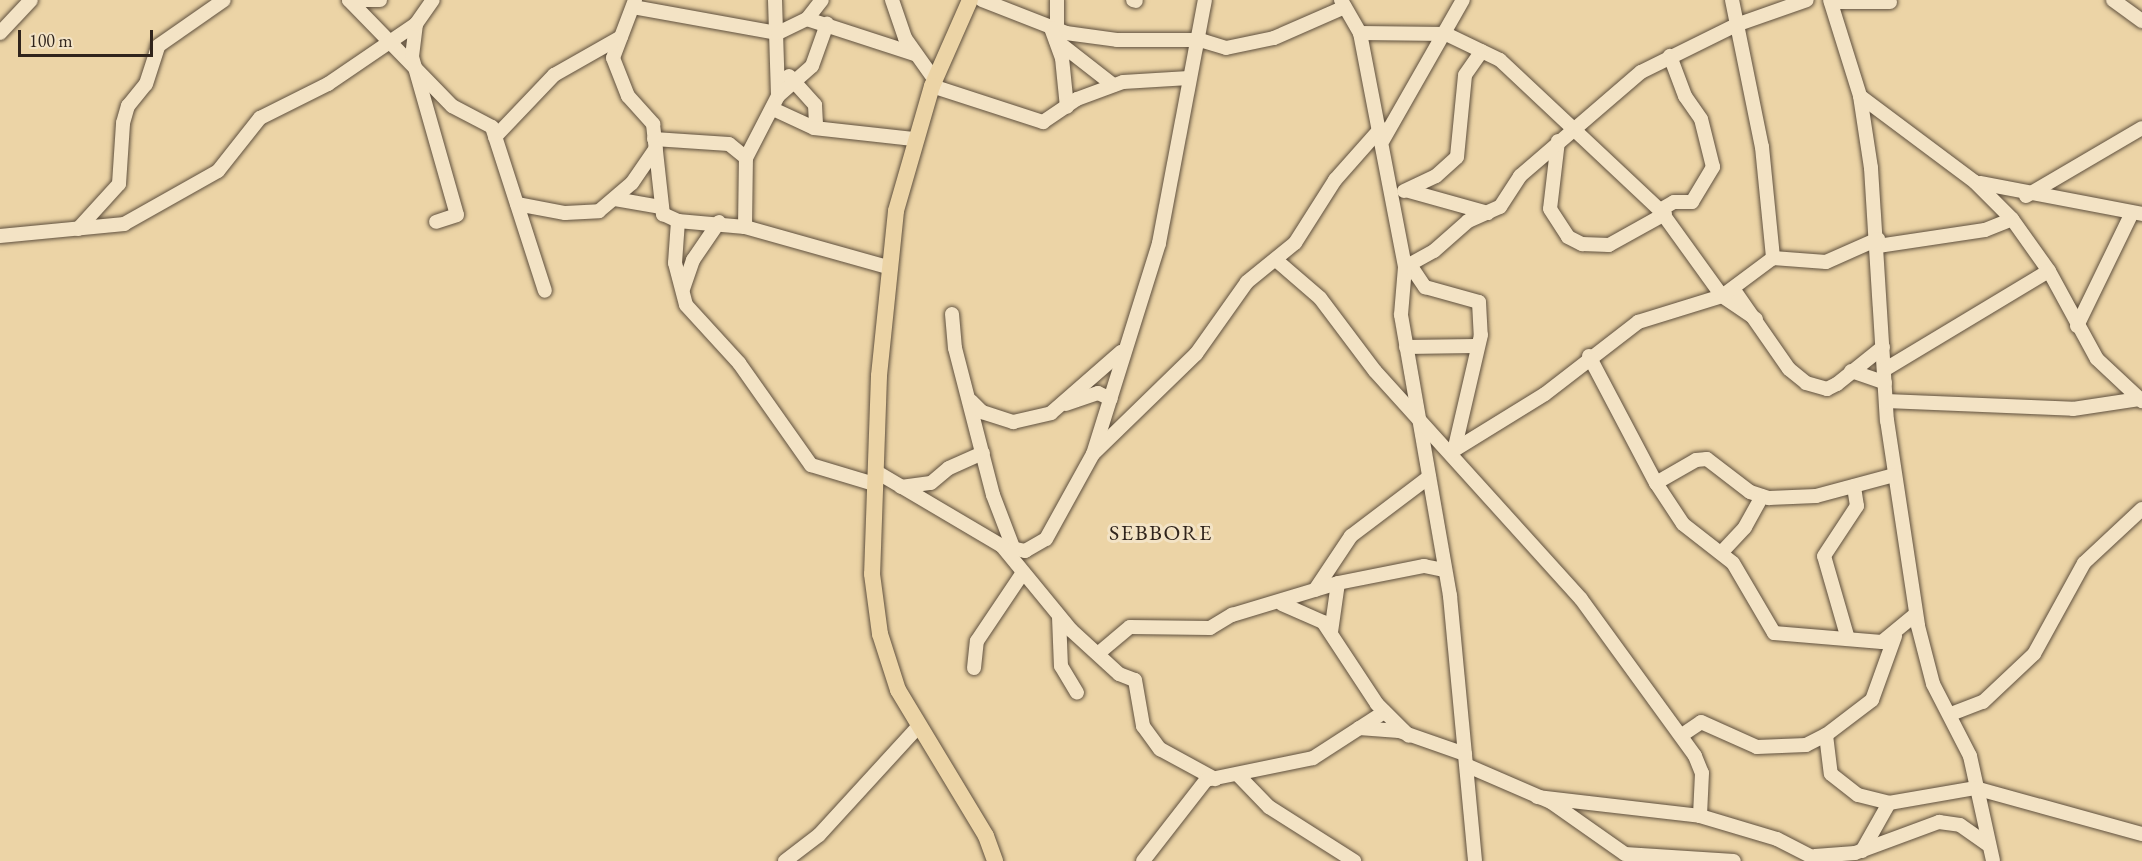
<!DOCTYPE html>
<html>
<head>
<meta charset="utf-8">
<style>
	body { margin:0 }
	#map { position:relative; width:2142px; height:861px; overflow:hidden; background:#ecd4a6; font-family:"EB Garamond",serif }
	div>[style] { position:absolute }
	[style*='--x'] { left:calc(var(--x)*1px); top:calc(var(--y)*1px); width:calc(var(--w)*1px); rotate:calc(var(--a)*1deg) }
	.roads { filter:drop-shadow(0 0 2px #5f503e) drop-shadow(0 0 2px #5f503e) }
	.minor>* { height:14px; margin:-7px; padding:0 7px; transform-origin:7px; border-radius:7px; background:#f3e3c5 }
	.major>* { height:16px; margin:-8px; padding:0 8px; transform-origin:8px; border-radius:8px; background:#ecd4a6 }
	span { translate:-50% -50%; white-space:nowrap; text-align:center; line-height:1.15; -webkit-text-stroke:6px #f3e3c5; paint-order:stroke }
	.quarter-label { font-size:22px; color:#30241c; letter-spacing:1.5px }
	.scale { position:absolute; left:18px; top:30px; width:135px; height:27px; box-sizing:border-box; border:3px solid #30241c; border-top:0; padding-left:8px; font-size:18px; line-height:21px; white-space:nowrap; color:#30241c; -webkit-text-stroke:4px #f3e3c5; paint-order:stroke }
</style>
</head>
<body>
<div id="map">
	<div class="roads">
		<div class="minor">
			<div style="--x:349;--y:0;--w:148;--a:45.8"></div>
			<div style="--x:452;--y:106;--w:45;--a:27.7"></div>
			<div style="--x:492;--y:127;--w:172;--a:72.1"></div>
			<div style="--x:349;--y:0;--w:31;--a:0"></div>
			<div style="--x:635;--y:0;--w:62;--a:110.8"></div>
			<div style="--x:613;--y:58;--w:41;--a:68.5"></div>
			<div style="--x:628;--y:96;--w:38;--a:48"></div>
			<div style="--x:653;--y:124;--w:91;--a:83.7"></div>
			<div style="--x:663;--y:214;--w:17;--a:25"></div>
			<div style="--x:678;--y:221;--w:67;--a:5.1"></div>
			<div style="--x:745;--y:227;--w:148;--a:15.7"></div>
			<div style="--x:775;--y:0;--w:96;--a:88.2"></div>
			<div style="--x:892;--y:0;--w:40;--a:71.1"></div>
			<div style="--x:905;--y:38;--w:50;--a:54.7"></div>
			<div style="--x:982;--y:0;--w:90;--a:21.4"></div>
			<div style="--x:1066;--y:33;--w:51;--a:7.8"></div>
			<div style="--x:1117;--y:40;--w:83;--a:0"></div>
			<div style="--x:1200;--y:40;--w:27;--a:17"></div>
			<div style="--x:1226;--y:48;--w:49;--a:-11.8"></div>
			<div style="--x:1274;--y:38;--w:77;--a:-23.6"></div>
			<div style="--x:1057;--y:0;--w:30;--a:90"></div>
			<div style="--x:1133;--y:0;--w:3;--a:18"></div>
			<div style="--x:1341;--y:0;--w:38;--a:60"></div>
			<div style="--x:1360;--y:33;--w:238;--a:79.1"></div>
			<div style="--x:1405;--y:267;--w:48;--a:94.8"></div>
			<div style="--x:1401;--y:315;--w:285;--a:80.1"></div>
			<div style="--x:1450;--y:596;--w:266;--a:84.6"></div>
			<div style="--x:1732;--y:0;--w:150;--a:78.5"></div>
			<div style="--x:1762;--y:147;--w:112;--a:84.3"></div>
			<div style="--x:1830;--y:0;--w:101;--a:72.6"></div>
			<div style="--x:1860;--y:96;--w:73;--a:81.3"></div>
			<div style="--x:1871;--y:168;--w:253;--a:86.4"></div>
			<div style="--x:1887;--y:420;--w:208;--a:81.4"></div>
			<div style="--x:1918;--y:626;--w:60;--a:75.5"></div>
			<div style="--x:1933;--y:684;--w:81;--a:62.8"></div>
			<div style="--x:1970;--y:756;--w:107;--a:77.6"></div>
			<div style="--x:2113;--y:0;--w:36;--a:36"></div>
			<div style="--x:1831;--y:2;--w:59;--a:0"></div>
			<div style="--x:633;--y:7;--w:147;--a:10.2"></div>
			<div style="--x:778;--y:33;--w:32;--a:-26"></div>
			<div style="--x:807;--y:19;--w:114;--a:18"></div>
			<div style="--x:807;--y:19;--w:24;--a:-52"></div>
			<div style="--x:416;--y:24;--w:33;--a:97"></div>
			<div style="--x:412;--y:57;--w:164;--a:74.1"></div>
			<div style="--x:457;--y:215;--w:22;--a:162"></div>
			<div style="--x:1051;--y:28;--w:32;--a:70"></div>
			<div style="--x:1062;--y:58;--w:49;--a:84.2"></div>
			<div style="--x:0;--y:33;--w:45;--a:-46.8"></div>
			<div style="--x:1360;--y:33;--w:86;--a:0.7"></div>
			<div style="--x:1446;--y:34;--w:60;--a:25.7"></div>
			<div style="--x:1500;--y:60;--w:219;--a:43.2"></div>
			<div style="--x:1660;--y:210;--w:106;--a:54.2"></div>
			<div style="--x:1722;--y:296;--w:41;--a:34.1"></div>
			<div style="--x:1058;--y:42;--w:70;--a:38"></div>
			<div style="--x:789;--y:76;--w:39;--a:48"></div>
			<div style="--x:815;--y:105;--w:22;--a:87"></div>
			<div style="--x:932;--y:86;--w:117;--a:18"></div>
			<div style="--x:1043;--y:122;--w:41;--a:-34.1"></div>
			<div style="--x:1077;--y:99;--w:49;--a:-20.3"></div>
			<div style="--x:1123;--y:82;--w:66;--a:-3.5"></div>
			<div style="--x:1860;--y:96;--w:144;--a:36.8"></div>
			<div style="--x:1975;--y:182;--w:52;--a:45"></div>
			<div style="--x:2012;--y:219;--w:64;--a:54.6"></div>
			<div style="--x:2049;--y:271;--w:100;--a:61.4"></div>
			<div style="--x:2097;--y:359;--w:62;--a:43"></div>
			<div style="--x:773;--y:109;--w:45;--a:24.9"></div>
			<div style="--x:814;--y:128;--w:100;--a:6.3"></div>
			<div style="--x:495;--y:137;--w:86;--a:-46.4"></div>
			<div style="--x:554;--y:75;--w:77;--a:-29.6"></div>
			<div style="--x:654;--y:139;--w:75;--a:3.8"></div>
			<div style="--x:729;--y:144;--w:22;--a:39"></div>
			<div style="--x:1383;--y:140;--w:161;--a:-60.3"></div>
			<div style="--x:1558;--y:141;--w:68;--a:96.7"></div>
			<div style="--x:1550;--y:209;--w:33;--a:57"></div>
			<div style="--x:1568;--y:237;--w:16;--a:27"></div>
			<div style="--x:1582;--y:244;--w:27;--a:2"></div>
			<div style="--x:1609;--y:245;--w:64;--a:-29"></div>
			<div style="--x:1980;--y:183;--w:165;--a:10.8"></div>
			<div style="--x:1404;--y:191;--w:35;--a:-25"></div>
			<div style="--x:1436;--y:176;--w:28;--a:-42"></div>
			<div style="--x:1457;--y:157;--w:82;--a:-84.4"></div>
			<div style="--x:1465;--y:75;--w:29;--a:-55"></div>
			<div style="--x:1409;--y:191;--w:82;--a:15.6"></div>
			<div style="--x:2026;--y:196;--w:134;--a:-30.4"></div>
			<div style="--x:615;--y:199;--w:47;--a:9.9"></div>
			<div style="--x:517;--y:204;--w:49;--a:10.6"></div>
			<div style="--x:565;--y:213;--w:34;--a:-3"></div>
			<div style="--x:599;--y:211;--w:43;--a:-40.3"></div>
			<div style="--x:632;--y:183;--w:42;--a:-55.6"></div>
			<div style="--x:1660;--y:210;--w:16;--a:-30"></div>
			<div style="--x:1674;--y:202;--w:18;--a:0"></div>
			<div style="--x:1692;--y:202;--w:41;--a:-59"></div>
			<div style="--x:1713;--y:167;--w:49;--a:-104"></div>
			<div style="--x:1701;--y:119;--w:28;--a:-125"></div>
			<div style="--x:1685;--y:96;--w:43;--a:-110.6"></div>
			<div style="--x:678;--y:221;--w:42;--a:94.1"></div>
			<div style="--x:675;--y:263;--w:43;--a:75.3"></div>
			<div style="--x:686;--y:305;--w:79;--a:47.6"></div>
			<div style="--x:739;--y:363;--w:125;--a:54.8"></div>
			<div style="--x:811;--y:465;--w:66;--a:16.8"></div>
			<div style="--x:745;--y:227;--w:69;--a:-89.2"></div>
			<div style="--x:746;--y:158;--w:70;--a:-62.7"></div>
			<div style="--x:778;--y:96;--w:45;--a:-41.4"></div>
			<div style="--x:812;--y:66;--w:45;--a:-70.3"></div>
			<div style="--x:78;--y:229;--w:61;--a:-47.7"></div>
			<div style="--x:119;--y:184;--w:61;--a:-86.2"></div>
			<div style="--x:123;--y:123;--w:18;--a:-74"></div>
			<div style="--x:128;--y:106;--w:28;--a:-51"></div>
			<div style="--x:146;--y:84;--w:40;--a:-72"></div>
			<div style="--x:158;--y:46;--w:80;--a:-34.9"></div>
			<div style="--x:0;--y:236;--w:125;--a:-5.5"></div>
			<div style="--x:124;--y:224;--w:108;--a:-29.4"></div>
			<div style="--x:218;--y:171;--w:68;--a:-51.6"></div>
			<div style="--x:260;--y:118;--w:76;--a:-26.6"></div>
			<div style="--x:328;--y:84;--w:107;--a:-34.3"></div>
			<div style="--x:416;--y:24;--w:29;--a:-55"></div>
			<div style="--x:1878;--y:246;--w:108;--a:-8.5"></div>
			<div style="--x:1985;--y:230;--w:29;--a:-22"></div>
			<div style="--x:1276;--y:260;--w:58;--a:40.8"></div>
			<div style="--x:1320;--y:298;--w:91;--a:53"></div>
			<div style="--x:1375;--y:371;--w:307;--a:47.9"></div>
			<div style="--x:1581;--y:599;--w:194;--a:54"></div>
			<div style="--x:1695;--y:756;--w:18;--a:68"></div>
			<div style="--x:1702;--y:773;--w:43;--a:92.7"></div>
			<div style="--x:1410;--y:265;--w:27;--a:56"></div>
			<div style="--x:1425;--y:287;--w:56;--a:15.5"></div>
			<div style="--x:1479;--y:302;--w:33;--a:87"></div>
			<div style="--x:1481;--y:335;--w:115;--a:103.1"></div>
			<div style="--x:1405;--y:267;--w:33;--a:-29"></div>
			<div style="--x:1434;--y:251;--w:45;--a:-41.4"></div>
			<div style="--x:1468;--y:221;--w:35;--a:-24"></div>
			<div style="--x:1500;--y:207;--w:37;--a:-57"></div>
			<div style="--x:1520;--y:176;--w:160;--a:-40.7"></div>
			<div style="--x:1641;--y:72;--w:106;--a:-26.3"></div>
			<div style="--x:1736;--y:25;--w:75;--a:-19.4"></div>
			<div style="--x:683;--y:289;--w:31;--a:-71"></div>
			<div style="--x:693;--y:260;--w:46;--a:-55.6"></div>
			<div style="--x:1734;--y:290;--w:96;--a:55.2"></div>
			<div style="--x:1789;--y:369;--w:22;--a:39"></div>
			<div style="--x:1806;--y:383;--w:22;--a:16"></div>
			<div style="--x:1827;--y:389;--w:11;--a:-27"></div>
			<div style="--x:1837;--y:384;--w:59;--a:-38.8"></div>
			<div style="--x:952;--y:314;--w:34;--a:85"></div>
			<div style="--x:955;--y:348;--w:152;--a:75.5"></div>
			<div style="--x:993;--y:495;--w:59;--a:69.1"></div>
			<div style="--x:2077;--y:326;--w:123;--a:-64.1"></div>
			<div style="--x:1406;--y:347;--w:69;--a:-0.8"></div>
			<div style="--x:1589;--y:356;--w:144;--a:62.2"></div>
			<div style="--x:1656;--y:483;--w:49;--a:56.6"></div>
			<div style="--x:1683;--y:524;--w:63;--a:38"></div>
			<div style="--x:1733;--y:563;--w:81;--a:59.6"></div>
			<div style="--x:1774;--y:633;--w:108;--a:4.8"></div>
			<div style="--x:1882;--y:642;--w:44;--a:-39.5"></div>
			<div style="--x:1884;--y:370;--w:192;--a:-31"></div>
			<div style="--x:1851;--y:371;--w:36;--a:19"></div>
			<div style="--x:971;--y:401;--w:16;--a:45"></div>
			<div style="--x:982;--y:412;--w:33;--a:18"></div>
			<div style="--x:1013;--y:422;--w:39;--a:-13"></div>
			<div style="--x:1051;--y:413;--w:93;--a:-41.1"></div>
			<div style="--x:1886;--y:401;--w:187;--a:2.4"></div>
			<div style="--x:2073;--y:409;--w:67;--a:-8.6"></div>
			<div style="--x:1066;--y:404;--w:34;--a:-19"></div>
			<div style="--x:1098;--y:393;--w:14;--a:25"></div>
			<div style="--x:1451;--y:452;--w:110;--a:-31.7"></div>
			<div style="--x:1545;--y:394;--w:118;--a:-37.7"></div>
			<div style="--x:1638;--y:322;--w:88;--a:-17.2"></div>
			<div style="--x:1722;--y:296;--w:64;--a:-36.7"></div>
			<div style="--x:1773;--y:258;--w:53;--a:4.3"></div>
			<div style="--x:1826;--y:262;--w:57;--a:-23.9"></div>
			<div style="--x:1093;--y:454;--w:144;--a:-44.2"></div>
			<div style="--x:1196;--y:354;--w:88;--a:-54.7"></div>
			<div style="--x:1247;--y:282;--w:62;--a:-39.1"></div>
			<div style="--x:1295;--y:243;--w:75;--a:-57.6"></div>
			<div style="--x:1335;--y:180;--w:69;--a:-48.5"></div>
			<div style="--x:875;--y:471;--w:147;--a:30.6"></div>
			<div style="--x:1002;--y:546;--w:24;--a:12"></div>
			<div style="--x:1025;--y:551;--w:24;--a:-30"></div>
			<div style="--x:1046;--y:539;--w:97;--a:-61.1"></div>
			<div style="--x:1093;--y:454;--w:221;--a:-72.6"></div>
			<div style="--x:1159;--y:243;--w:247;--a:-79.3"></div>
			<div style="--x:1656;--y:483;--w:46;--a:-29.9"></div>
			<div style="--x:1696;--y:460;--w:11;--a:-5"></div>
			<div style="--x:1707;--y:459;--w:54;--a:37.5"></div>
			<div style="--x:1750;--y:492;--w:20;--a:18"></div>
			<div style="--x:1769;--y:498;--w:47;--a:-2.4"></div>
			<div style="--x:1816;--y:496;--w:81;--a:-15.1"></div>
			<div style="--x:901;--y:487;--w:30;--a:-8"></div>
			<div style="--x:931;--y:483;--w:23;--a:-40"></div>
			<div style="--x:949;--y:468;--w:37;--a:-24"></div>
			<div style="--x:1002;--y:546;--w:109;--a:50.6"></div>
			<div style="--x:1071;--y:630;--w:65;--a:42.5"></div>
			<div style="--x:1119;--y:674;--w:17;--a:21"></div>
			<div style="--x:1135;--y:680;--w:47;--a:80.1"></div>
			<div style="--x:1143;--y:726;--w:29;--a:54"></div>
			<div style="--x:1160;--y:749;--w:63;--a:28.6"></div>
			<div style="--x:1721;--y:553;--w:35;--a:-47"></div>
			<div style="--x:1745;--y:527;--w:35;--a:-61"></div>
			<div style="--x:1315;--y:590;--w:65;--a:-56.3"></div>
			<div style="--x:1351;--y:536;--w:98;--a:-37.1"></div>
			<div style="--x:1282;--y:604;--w:45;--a:23.7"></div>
			<div style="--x:1323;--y:622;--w:98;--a:56.6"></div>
			<div style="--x:1377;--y:704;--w:45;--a:45"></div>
			<div style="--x:1059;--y:617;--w:49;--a:87.7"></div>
			<div style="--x:1061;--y:666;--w:31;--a:59"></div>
			<div style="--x:1331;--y:632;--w:49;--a:-81.9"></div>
			<div style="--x:1848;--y:639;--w:86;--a:-106.1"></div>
			<div style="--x:1824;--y:556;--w:60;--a:-56.6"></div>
			<div style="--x:1857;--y:506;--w:20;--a:-99"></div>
			<div style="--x:1100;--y:652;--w:39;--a:-40"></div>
			<div style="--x:1130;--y:627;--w:80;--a:0.7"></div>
			<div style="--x:1210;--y:628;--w:26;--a:-31"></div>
			<div style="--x:1232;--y:615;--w:111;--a:-16.8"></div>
			<div style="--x:1338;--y:583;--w:88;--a:-11.2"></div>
			<div style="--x:1424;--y:566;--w:21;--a:11"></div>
			<div style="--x:974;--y:668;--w:27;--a:-84"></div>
			<div style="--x:977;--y:641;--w:81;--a:-56.1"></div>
			<div style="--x:1951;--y:714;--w:34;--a:-21"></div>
			<div style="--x:1983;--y:702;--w:70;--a:-43.3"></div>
			<div style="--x:2034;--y:654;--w:104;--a:-61.2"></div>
			<div style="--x:2084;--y:563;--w:79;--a:-43"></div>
			<div style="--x:1359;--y:728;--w:40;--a:4.3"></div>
			<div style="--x:1399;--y:731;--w:70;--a:19.2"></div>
			<div style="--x:1682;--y:735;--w:23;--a:-34"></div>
			<div style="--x:1701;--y:722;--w:61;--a:24.1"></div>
			<div style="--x:1757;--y:747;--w:49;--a:-2.3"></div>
			<div style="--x:1806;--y:745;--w:22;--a:-27"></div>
			<div style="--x:1826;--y:735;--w:58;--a:-37.3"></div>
			<div style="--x:1872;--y:700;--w:68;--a:-70.2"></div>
			<div style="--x:1826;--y:735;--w:39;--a:83"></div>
			<div style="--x:1831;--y:774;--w:34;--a:38"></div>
			<div style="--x:1858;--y:795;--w:32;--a:14"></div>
			<div style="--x:1468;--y:766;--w:90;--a:23.4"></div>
			<div style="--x:1551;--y:802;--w:90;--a:35.1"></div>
			<div style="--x:1625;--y:854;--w:109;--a:3.7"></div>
			<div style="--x:1238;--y:775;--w:45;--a:45.9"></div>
			<div style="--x:1269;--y:807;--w:101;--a:32.4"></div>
			<div style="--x:1537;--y:797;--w:164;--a:6.6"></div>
			<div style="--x:1700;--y:816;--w:80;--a:16.6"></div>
			<div style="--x:1777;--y:839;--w:48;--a:27.1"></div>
			<div style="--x:1862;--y:851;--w:55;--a:-60.6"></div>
			<div style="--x:1889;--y:803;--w:87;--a:-9.9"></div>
			<div style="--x:1975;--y:788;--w:173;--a:15.4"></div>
			<div style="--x:1815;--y:856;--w:40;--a:-4.3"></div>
			<div style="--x:1855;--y:853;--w:90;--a:-20.3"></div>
			<div style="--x:1939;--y:822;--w:21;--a:8"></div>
			<div style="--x:1960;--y:825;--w:33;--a:35"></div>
			<div style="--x:785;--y:861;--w:43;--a:-37.4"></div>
			<div style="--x:819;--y:835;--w:145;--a:-47.5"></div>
			<div style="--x:1143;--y:861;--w:103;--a:-52.1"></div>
			<div style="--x:1206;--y:780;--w:109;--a:-11.6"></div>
			<div style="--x:1313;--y:758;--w:85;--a:-32.9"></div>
		</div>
		<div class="major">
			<div style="--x:970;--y:0;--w:94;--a:113.8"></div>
			<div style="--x:932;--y:86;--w:130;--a:106.1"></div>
			<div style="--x:896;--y:211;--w:166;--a:95.9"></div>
			<div style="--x:879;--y:376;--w:198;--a:92"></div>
			<div style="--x:872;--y:574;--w:61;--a:82.4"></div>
			<div style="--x:880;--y:634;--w:59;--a:72.2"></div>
			<div style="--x:898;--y:690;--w:170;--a:58.9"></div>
			<div style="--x:986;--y:836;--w:27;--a:70"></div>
		</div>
	</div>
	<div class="quarter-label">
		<span style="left:1161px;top:533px">SEBBORE</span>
	</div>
	<div class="scale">100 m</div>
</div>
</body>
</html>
